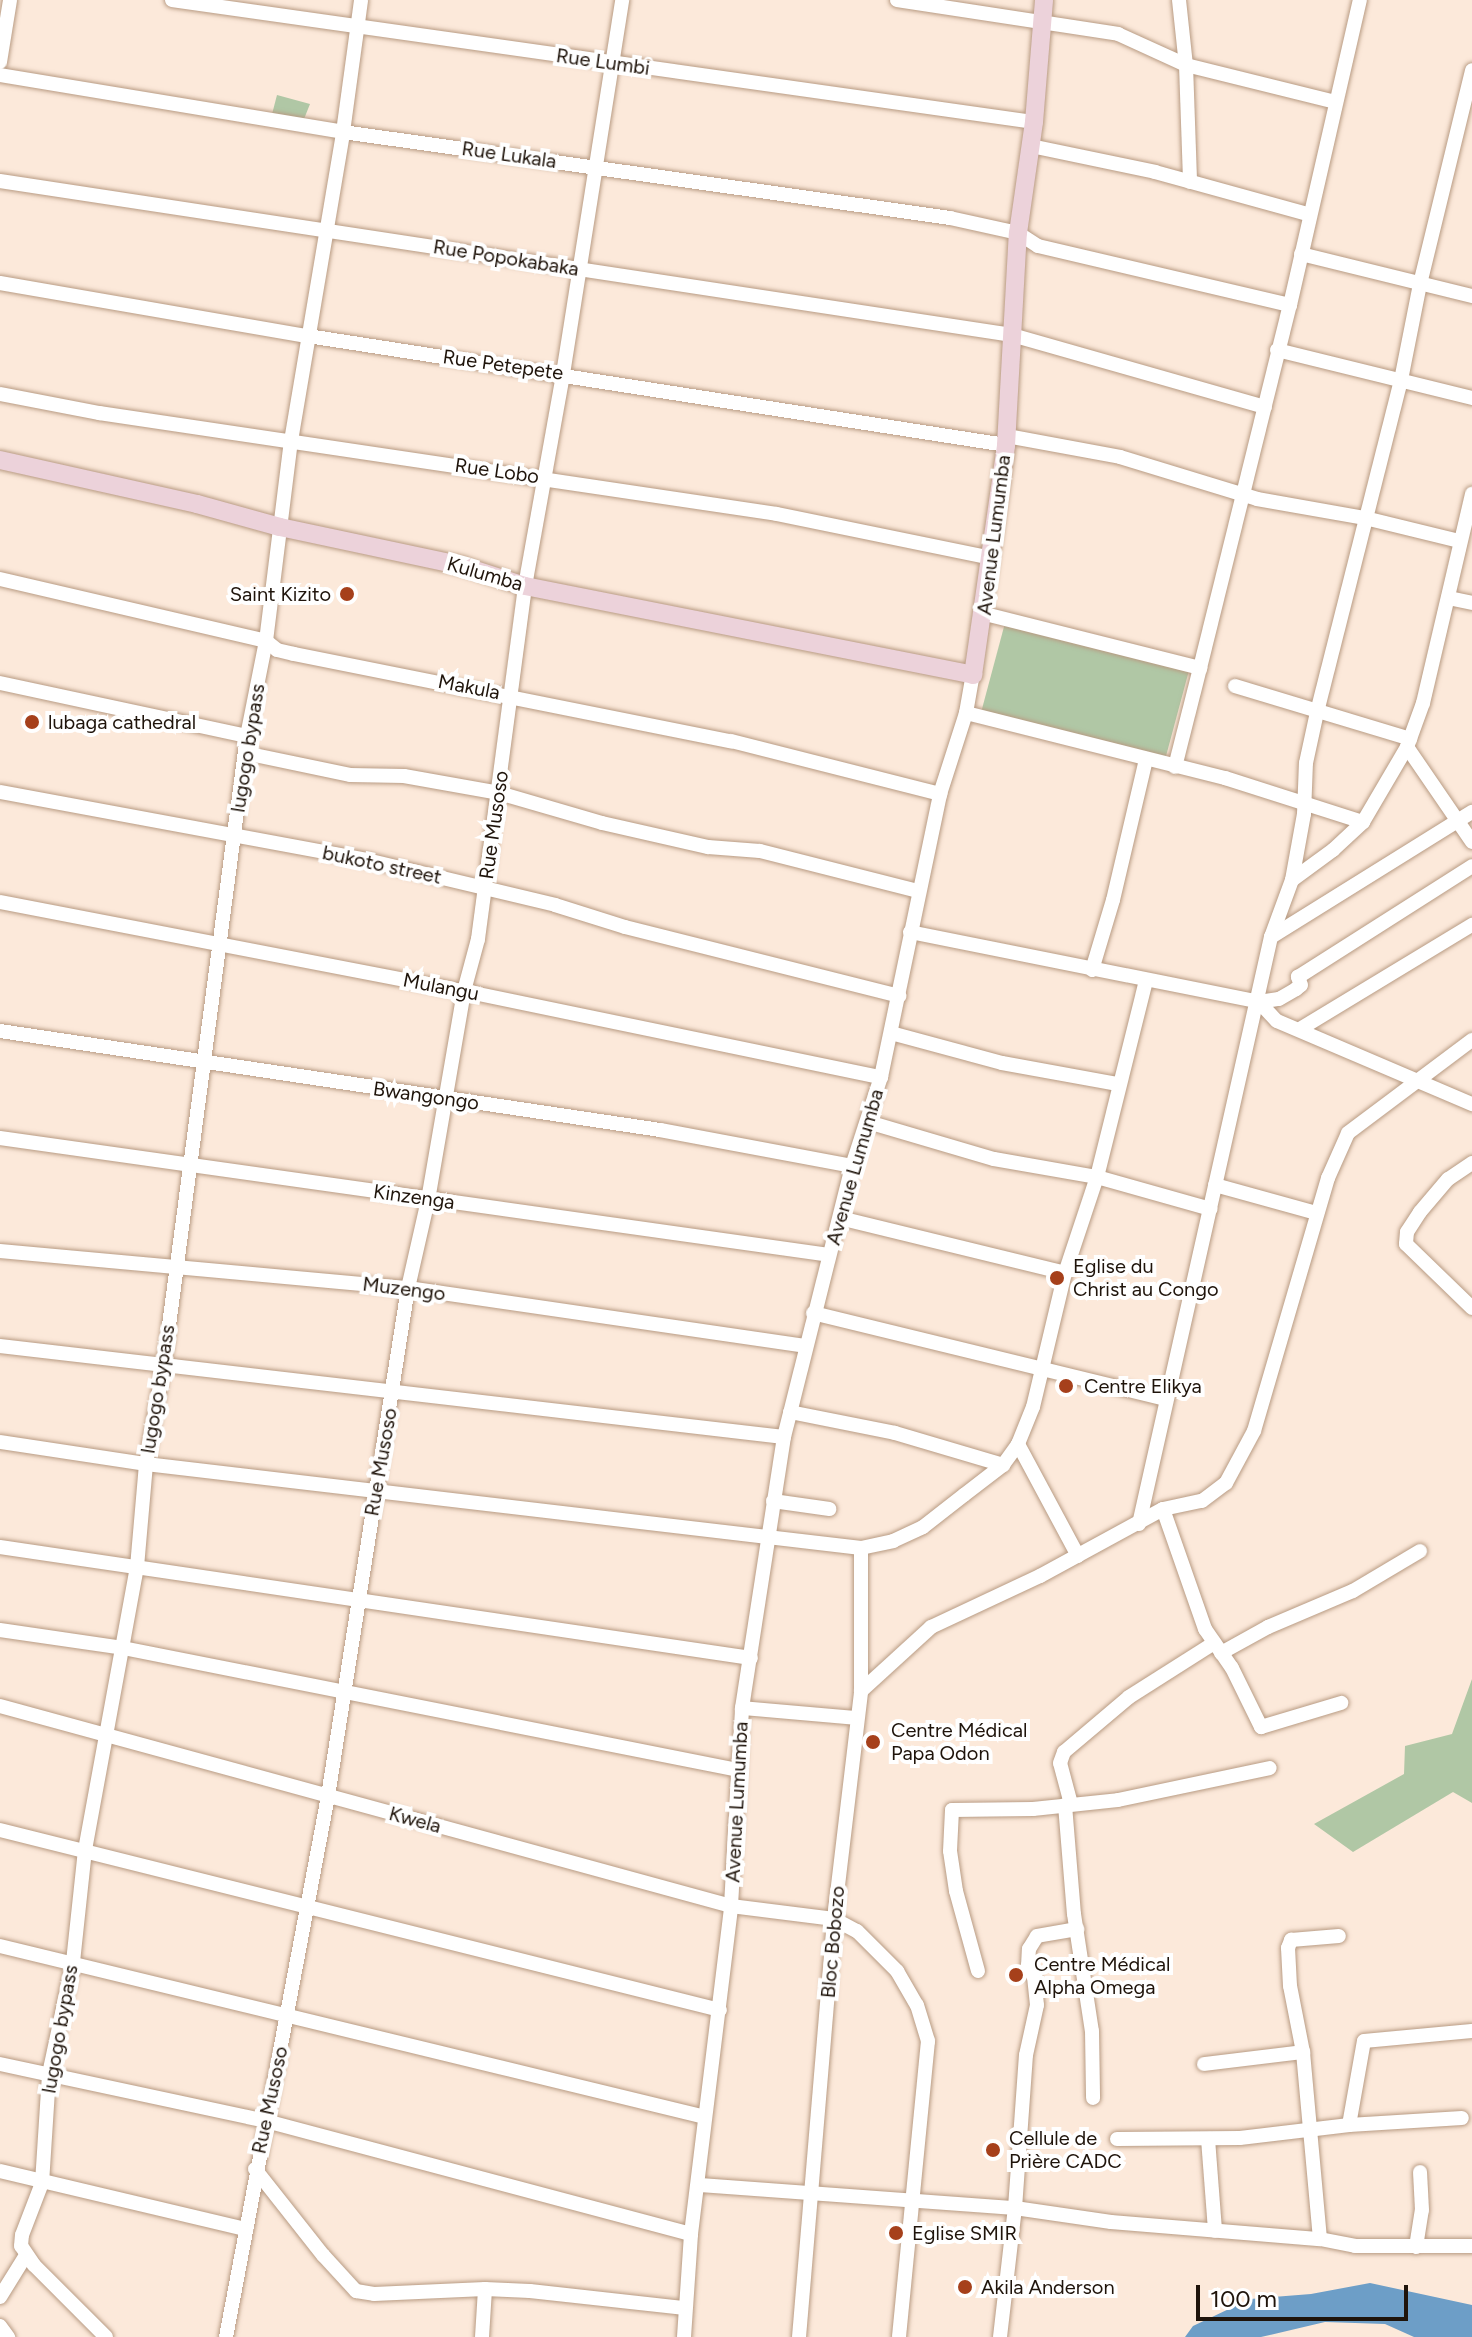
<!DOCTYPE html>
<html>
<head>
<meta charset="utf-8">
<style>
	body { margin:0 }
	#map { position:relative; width:1472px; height:2337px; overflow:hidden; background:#fce9da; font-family:Figtree,sans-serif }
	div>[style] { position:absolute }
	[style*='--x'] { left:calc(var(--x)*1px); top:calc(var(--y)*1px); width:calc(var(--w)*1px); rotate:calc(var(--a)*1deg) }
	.green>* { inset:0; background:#b0c7a5; transform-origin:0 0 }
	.water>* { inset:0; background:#6d9ec7 }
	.roads { filter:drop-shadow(0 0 2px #b89b83) drop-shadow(0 0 2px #b89b83) }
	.street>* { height:14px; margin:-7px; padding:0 7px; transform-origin:7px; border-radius:7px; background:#fff }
	.secondary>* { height:18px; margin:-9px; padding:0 9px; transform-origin:9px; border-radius:9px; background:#ecd2da }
	.dots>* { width:22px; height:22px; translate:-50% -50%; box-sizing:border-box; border:4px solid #fff; border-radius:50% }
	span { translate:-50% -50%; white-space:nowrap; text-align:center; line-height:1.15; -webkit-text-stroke:8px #fff; paint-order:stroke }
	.street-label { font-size:20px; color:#1f140b }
	.poi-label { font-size:20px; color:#1f140b }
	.right { translate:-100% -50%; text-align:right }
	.left { translate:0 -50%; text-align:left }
	.scale { position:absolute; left:1196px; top:2285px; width:212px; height:36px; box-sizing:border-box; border:4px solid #1f140b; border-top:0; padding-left:10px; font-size:24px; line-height:28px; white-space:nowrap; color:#1f140b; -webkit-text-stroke:6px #fff; paint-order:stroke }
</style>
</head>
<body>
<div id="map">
	<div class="green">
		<div style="clip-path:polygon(277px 95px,310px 104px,302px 124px,271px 118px)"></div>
		<div style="left:1005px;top:623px;width:190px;height:90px;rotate:15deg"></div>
		<div style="clip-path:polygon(1472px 1679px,1472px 1803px,1453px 1792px,1353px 1852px,1314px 1824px,1404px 1774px,1405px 1746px,1452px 1734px)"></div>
	</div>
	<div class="water">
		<div style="clip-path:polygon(1370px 2283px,1472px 2305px,1472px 2337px,1414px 2337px,1385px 2324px,1325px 2322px,1261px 2337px,1185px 2337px,1193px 2326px,1250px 2299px,1311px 2294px)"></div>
	</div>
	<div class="roads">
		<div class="street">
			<div style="--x:172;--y:0;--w:871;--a:8.06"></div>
			<div style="--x:897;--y:0;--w:224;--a:8.7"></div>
			<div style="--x:1118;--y:34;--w:75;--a:24.5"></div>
			<div style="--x:1186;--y:65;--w:154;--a:13.9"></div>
			<div style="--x:1179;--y:0;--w:65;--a:83.9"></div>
			<div style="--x:1186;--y:65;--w:117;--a:88"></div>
			<div style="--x:0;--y:62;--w:63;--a:-80.8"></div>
			<div style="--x:0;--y:75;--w:348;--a:9.4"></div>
			<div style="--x:343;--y:132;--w:613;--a:8.06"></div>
			<div style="--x:950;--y:218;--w:70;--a:12.4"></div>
			<div style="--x:1018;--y:233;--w:24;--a:33"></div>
			<div style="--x:1038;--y:246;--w:259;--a:13.2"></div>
			<div style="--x:1031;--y:146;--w:127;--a:11.8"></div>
			<div style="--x:1155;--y:172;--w:159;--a:15.4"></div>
			<div style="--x:0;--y:181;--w:1024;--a:8.65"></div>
			<div style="--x:1012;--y:335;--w:263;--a:15.9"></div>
			<div style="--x:1301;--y:254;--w:176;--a:13.8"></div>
			<div style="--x:0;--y:283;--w:313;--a:9.8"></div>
			<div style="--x:308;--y:336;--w:706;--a:8.88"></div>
			<div style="--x:1277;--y:350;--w:201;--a:13.8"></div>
			<div style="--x:0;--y:394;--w:101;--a:10.9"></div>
			<div style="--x:99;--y:413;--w:685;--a:8.47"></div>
			<div style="--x:777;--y:514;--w:219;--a:11.6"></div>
			<div style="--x:1007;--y:436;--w:115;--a:10.5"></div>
			<div style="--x:1120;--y:457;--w:143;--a:17"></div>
			<div style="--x:1257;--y:499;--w:110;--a:10"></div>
			<div style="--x:1365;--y:518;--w:97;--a:13.7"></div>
			<div style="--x:0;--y:579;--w:273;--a:13.1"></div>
			<div style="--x:266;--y:641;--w:14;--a:39"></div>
			<div style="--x:277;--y:650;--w:17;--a:13"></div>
			<div style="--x:294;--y:654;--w:446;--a:11.3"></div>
			<div style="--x:731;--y:741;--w:216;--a:14.2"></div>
			<div style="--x:1449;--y:598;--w:24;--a:12"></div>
			<div style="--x:985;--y:614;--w:222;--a:14.1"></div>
			<div style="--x:1200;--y:668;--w:102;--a:104.2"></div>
			<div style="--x:1200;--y:668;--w:374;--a:-76.1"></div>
			<div style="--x:1290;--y:305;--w:313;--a:-77.1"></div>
			<div style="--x:0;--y:683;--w:253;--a:12.1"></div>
			<div style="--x:1235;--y:686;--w:183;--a:16.8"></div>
			<div style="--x:966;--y:713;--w:267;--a:14.1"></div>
			<div style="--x:1225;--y:778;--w:145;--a:17.7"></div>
			<div style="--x:1407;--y:747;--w:115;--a:55.6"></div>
			<div style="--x:245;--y:753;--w:107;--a:11.8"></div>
			<div style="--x:350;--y:775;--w:54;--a:1.1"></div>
			<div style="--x:404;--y:776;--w:97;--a:10.1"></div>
			<div style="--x:499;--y:793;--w:107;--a:16.2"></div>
			<div style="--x:602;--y:823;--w:109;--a:12.8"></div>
			<div style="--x:708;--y:847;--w:52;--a:4.4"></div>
			<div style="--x:760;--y:851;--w:163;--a:14.2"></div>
			<div style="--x:0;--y:792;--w:377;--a:10.5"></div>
			<div style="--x:371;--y:861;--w:189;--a:13.4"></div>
			<div style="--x:555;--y:905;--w:73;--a:17.4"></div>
			<div style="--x:625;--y:927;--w:283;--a:14.1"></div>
			<div style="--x:1292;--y:880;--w:51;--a:-36.2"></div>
			<div style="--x:1333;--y:850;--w:41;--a:-43"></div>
			<div style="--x:1363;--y:822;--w:87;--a:-59.6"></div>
			<div style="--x:1407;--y:747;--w:47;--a:-70"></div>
			<div style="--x:1423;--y:703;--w:215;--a:-76.8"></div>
			<div style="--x:0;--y:902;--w:472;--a:10.9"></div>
			<div style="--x:464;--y:991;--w:426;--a:11.7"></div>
			<div style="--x:910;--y:932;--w:356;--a:11.3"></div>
			<div style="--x:1259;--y:1002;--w:20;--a:-9"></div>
			<div style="--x:1279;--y:999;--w:20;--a:-30"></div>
			<div style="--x:1296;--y:989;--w:6;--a:-39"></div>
			<div style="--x:1301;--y:985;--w:9;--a:-111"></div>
			<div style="--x:1298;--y:977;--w:206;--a:-32.5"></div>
			<div style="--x:1271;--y:937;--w:237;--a:-31.9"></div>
			<div style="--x:1092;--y:970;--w:73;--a:-73.3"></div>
			<div style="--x:1113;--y:900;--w:145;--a:-76.8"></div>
			<div style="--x:1259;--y:1002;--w:26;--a:47"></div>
			<div style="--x:1277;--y:1021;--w:212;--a:23.1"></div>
			<div style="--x:1300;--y:1029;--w:201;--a:-31.2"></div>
			<div style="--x:0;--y:1031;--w:667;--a:8.53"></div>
			<div style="--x:660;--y:1130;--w:195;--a:10.6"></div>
			<div style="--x:891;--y:1033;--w:115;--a:15.1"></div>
			<div style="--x:1002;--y:1063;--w:118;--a:10.3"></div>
			<div style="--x:868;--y:1122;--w:131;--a:16.4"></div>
			<div style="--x:994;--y:1159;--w:105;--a:9.9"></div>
			<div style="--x:1097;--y:1177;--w:118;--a:15.7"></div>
			<div style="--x:0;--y:1138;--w:837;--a:8.03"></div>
			<div style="--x:1472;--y:1163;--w:29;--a:146"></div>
			<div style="--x:1448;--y:1179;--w:43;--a:130.3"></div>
			<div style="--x:1420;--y:1212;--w:24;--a:123"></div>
			<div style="--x:1407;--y:1232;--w:12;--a:95"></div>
			<div style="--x:1406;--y:1244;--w:92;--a:44.1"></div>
			<div style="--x:1215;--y:1185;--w:106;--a:15.4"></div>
			<div style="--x:840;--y:1218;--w:232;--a:13.7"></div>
			<div style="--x:0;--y:1251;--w:410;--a:5.2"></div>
			<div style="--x:408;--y:1288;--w:401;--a:8.3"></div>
			<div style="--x:813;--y:1313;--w:362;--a:13.7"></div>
			<div style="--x:0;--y:1346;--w:789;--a:6.62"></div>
			<div style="--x:790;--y:1412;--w:107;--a:11.3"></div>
			<div style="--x:895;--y:1433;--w:113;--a:16.5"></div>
			<div style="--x:0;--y:1442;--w:148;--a:8.6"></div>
			<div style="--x:146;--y:1464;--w:720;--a:6.7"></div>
			<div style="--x:861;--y:1548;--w:33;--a:-12"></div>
			<div style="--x:893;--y:1541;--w:33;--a:-25"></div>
			<div style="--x:923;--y:1527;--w:52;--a:-38"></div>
			<div style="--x:964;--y:1495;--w:49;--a:-37.6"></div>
			<div style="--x:1003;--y:1465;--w:26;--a:-54"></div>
			<div style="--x:1018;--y:1444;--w:40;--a:-68"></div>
			<div style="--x:1033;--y:1407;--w:138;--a:-76.6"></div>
			<div style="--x:1065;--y:1273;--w:101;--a:-71.6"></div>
			<div style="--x:1097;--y:1177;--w:202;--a:-76"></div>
			<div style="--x:1018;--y:1444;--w:127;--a:61.8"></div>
			<div style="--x:773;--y:1501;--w:57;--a:8.1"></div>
			<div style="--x:1163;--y:1509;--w:127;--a:70.7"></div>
			<div style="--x:1205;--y:1629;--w:47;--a:55.3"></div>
			<div style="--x:1232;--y:1668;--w:66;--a:63.8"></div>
			<div style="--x:1261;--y:1727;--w:84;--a:-16.7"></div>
			<div style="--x:1139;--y:1524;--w:602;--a:-77.33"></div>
			<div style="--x:1271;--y:937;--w:61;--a:-69.8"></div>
			<div style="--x:1292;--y:880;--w:67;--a:-79.7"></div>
			<div style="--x:1304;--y:814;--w:51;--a:-87.8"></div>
			<div style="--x:1306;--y:763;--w:52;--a:-77.8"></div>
			<div style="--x:1317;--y:712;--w:342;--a:-75.8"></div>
			<div style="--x:1401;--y:380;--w:98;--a:-78.8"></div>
			<div style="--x:1420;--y:284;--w:220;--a:-76.3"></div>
			<div style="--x:0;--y:1547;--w:759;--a:8.41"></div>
			<div style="--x:0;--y:1630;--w:124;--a:8.3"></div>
			<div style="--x:123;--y:1648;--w:627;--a:11.22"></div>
			<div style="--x:1221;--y:1653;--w:54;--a:-29"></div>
			<div style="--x:1268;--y:1627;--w:92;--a:-23"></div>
			<div style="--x:1353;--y:1591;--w:78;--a:-30.8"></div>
			<div style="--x:861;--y:1691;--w:95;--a:-42.4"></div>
			<div style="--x:931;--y:1627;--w:120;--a:-25.1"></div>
			<div style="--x:1040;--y:1576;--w:140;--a:-28.6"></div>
			<div style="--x:1163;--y:1509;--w:40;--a:-12"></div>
			<div style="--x:1202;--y:1501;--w:30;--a:-37"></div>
			<div style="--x:1226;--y:1483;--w:59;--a:-61.7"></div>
			<div style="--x:1254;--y:1431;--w:264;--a:-73.7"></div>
			<div style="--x:1328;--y:1178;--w:49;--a:-66"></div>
			<div style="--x:1348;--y:1133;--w:155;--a:-36.9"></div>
			<div style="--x:0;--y:1706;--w:758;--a:15.3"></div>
			<div style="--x:731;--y:1906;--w:104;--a:7.2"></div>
			<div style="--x:834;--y:1919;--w:26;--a:28"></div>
			<div style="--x:857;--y:1931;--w:57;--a:45"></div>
			<div style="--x:897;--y:1971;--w:39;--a:60"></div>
			<div style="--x:917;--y:2005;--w:38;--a:73"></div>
			<div style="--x:928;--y:2041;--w:297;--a:95.6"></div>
			<div style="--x:742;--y:1708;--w:115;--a:5"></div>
			<div style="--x:1071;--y:1804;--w:42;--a:-105"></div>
			<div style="--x:1060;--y:1763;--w:12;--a:-70"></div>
			<div style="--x:1064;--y:1752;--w:85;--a:-40.2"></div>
			<div style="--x:1129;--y:1697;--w:101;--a:-32.4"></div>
			<div style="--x:1065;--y:1805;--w:109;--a:85.3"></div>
			<div style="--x:1074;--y:1914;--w:118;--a:81.3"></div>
			<div style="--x:1092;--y:2031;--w:67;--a:89.1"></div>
			<div style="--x:0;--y:1830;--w:742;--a:14.04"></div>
			<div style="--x:0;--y:1946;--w:725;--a:13.63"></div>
			<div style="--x:978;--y:1971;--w:83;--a:-105.4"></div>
			<div style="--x:956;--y:1891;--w:40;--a:-98.5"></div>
			<div style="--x:950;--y:1851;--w:41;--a:-87.2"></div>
			<div style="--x:952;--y:1810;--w:81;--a:-0.7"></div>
			<div style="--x:1033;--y:1809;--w:85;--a:-6"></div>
			<div style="--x:1118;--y:1800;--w:155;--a:-11.9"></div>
			<div style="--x:0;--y:2064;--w:272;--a:12.1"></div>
			<div style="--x:266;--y:2121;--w:440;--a:14.9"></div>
			<div style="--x:1204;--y:2064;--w:100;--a:-6.9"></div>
			<div style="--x:1349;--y:2125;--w:85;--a:-79.9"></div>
			<div style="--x:1364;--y:2041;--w:108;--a:-5.3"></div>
			<div style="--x:1117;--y:2139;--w:123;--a:-0.5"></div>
			<div style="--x:1240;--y:2138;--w:110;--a:-6.8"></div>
			<div style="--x:1349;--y:2125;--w:113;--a:-3.5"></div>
			<div style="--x:1208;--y:2139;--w:92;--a:85.6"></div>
			<div style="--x:255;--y:2169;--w:110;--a:51.7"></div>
			<div style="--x:323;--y:2255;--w:49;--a:47.5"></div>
			<div style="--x:356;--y:2291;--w:18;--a:9"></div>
			<div style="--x:374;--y:2294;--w:111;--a:-2.6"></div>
			<div style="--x:485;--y:2289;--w:45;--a:2.5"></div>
			<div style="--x:530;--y:2291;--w:156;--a:6.3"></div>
			<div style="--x:0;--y:2171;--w:253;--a:13.3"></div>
			<div style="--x:700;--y:2185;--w:316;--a:4.2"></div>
			<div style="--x:1015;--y:2208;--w:97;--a:8.3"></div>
			<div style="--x:1111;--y:2222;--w:210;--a:4.7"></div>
			<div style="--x:1320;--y:2239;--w:36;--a:11"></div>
			<div style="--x:1355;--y:2246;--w:117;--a:0"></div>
			<div style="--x:1320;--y:2239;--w:188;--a:-95.2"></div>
			<div style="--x:1303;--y:2052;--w:67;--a:-101.1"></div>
			<div style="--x:1290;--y:1986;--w:38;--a:-93"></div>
			<div style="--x:1288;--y:1948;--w:9;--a:-69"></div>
			<div style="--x:1291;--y:1940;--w:48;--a:-4.8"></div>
			<div style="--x:1416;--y:2247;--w:37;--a:-81"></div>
			<div style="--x:1422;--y:2210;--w:38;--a:-93"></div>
			<div style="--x:0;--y:2297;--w:49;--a:-58.2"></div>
			<div style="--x:0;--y:2326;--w:14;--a:54"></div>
			<div style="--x:106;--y:2337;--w:102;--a:-135"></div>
			<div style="--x:34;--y:2265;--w:23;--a:-124"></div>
			<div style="--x:21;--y:2246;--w:11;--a:-85"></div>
			<div style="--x:22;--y:2235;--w:56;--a:-69"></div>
			<div style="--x:42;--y:2183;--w:109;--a:-86.3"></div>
			<div style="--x:49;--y:2074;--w:115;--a:-77.9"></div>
			<div style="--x:73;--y:1962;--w:113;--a:-83.9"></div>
			<div style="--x:85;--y:1850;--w:288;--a:-79.6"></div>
			<div style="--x:137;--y:1567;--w:103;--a:-85"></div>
			<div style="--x:146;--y:1464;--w:103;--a:-79.9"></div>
			<div style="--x:164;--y:1363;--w:632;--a:-82.46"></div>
			<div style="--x:247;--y:736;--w:97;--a:-78.7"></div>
			<div style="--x:266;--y:641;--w:202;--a:-82.9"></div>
			<div style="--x:291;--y:441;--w:313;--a:-80.4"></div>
			<div style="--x:343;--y:132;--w:133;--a:-82.2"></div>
			<div style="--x:226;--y:2337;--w:551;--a:-79.32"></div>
			<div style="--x:328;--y:1796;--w:514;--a:-81.05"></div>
			<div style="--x:408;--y:1288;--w:90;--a:-77.2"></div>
			<div style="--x:428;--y:1200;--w:212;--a:-80.2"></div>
			<div style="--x:464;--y:991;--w:54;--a:-74.9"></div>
			<div style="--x:478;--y:939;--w:356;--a:-82.4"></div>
			<div style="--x:525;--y:586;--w:215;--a:-79.8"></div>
			<div style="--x:563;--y:374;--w:379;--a:-81"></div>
			<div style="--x:482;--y:2337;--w:48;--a:-86.4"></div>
			<div style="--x:684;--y:2337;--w:103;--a:-86.1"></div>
			<div style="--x:691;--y:2234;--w:330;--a:-83"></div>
			<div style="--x:731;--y:1906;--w:198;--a:-86.8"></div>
			<div style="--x:742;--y:1708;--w:274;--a:-81.2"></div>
			<div style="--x:784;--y:1437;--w:279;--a:-75.9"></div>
			<div style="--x:852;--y:1166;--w:94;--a:-72"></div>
			<div style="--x:881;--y:1077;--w:289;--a:-78.2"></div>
			<div style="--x:940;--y:794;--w:85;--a:-72.2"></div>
			<div style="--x:966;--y:713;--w:39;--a:-80"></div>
			<div style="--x:799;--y:2337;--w:419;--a:-85.2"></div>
			<div style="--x:834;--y:1919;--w:230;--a:-83.2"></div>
			<div style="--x:861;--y:1691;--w:143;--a:-90"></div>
			<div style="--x:1000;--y:2337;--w:130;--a:-83.4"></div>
			<div style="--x:1015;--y:2208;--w:153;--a:-85.9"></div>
			<div style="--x:1026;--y:2055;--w:51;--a:-77.6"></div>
			<div style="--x:1037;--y:2005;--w:28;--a:-96"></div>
			<div style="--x:1034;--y:1977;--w:13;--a:-119"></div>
			<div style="--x:1028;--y:1966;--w:17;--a:-87"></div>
			<div style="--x:1029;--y:1949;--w:15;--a:-58"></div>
			<div style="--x:1037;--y:1936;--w:41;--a:-9.9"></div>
		</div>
		<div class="secondary">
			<div style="--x:0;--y:460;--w:202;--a:12.6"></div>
			<div style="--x:197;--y:504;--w:86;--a:15.5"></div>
			<div style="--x:280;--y:527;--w:187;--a:12"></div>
			<div style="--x:463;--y:566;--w:65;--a:17.9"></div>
			<div style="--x:525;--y:586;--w:457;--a:11.2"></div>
			<div style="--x:973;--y:675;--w:232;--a:-81.8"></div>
			<div style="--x:1006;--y:445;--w:212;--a:-86.8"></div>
			<div style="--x:1018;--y:233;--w:112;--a:-81.8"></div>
			<div style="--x:1034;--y:122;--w:122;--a:-85.3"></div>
		</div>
	</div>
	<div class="dots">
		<div style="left:347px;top:594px;background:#a6401b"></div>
		<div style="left:32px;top:722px;background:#a6401b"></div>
		<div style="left:1057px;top:1278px;background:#a6401b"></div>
		<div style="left:1066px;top:1386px;background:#a6401b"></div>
		<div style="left:873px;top:1742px;background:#a6401b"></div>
		<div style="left:1016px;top:1975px;background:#a6401b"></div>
		<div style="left:993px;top:2150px;background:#a6401b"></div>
		<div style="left:896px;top:2233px;background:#a6401b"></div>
		<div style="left:965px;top:2287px;background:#a6401b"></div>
	</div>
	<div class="street-label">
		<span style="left:603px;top:62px;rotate:8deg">Rue Lumbi</span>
		<span style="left:509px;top:155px;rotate:8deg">Rue Lukala</span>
		<span style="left:506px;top:258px;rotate:9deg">Rue Popokabaka</span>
		<span style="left:503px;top:365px;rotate:8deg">Rue Petepete</span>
		<span style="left:497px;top:471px;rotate:8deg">Rue Lobo</span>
		<span style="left:994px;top:535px;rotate:-83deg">Avenue Lumumba</span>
		<span style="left:485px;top:574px;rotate:16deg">Kulumba</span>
		<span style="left:469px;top:687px;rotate:11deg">Makula</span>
		<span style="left:248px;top:748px;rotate:-81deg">lugogo bypass</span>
		<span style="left:494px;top:825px;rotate:-82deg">Rue Musoso</span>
		<span style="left:382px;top:865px;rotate:12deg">bukoto street</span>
		<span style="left:441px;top:987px;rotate:11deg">Mulangu</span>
		<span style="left:426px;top:1096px;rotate:8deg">Bwangongo</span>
		<span style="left:855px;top:1167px;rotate:-74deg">Avenue Lumumba</span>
		<span style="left:414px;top:1197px;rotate:8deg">Kinzenga</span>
		<span style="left:404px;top:1289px;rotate:7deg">Muzengo</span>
		<span style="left:158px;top:1389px;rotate:-81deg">lugogo bypass</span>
		<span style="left:381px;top:1462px;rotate:-80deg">Rue Musoso</span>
		<span style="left:737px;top:1802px;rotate:-87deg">Avenue Lumumba</span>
		<span style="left:415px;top:1820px;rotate:15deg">Kwela</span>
		<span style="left:833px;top:1942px;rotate:-85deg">Bloc Bobozo</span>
		<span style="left:60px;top:2029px;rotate:-80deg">lugogo bypass</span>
		<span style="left:270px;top:2100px;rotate:-78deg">Rue Musoso</span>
	</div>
	<div class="poi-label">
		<span class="right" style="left:331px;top:594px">Saint Kizito</span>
		<span class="left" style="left:48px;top:722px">lubaga cathedral</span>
		<span class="left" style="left:1073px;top:1278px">Eglise du<br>Christ au Congo</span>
		<span class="left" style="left:1084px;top:1386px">Centre Elikya</span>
		<span class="left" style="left:891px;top:1742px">Centre Médical<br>Papa Odon</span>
		<span class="left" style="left:1034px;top:1976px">Centre Médical<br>Alpha Omega</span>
		<span class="left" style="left:1009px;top:2150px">Cellule de<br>Prière CADC</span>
		<span class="left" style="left:912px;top:2233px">Eglise SMIR</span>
		<span class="left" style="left:981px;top:2287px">Akila Anderson</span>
	</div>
	<div class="scale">100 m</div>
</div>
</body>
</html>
